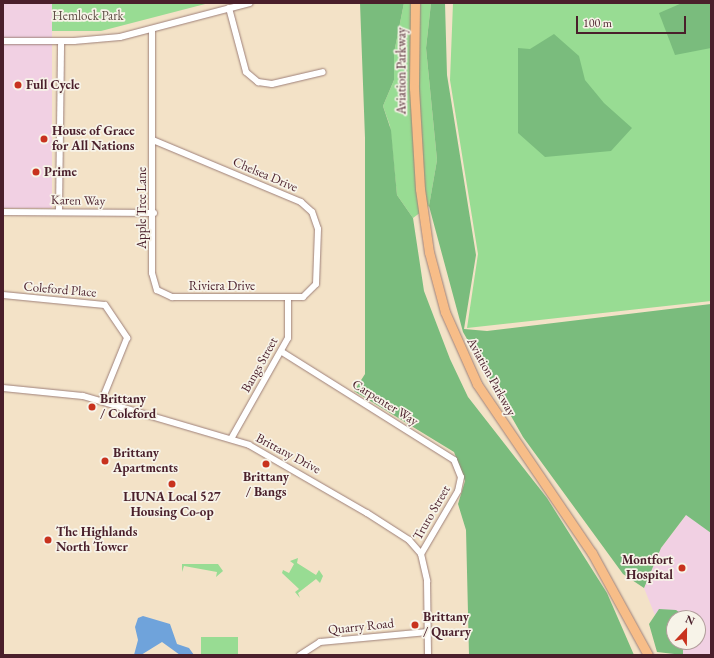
<!DOCTYPE html>
<html>
<head>
<meta charset="utf-8">
<style>
	body { margin:0 }
	#map { position:relative; width:714px; height:658px; overflow:hidden; background:#f3e2c7; font-family:"EB Garamond",serif }
	div>[style] { position:absolute }
	[style*='--x'] { left:calc(var(--x)*1px); top:calc(var(--y)*1px); width:calc(var(--w)*1px); rotate:calc(var(--a)*1deg) }
	.built>* { inset:0; background:#f1d0e3; transform-origin:0 0 }
	.green>* { inset:0; background:#98dc93; transform-origin:0 0 }
	.forest>* { inset:0; background:#7abc7d }
	.water>* { inset:0; background:#6fa3db }
	.roads { filter:drop-shadow(0 0 1px #9e8079) drop-shadow(0 0 1px #9e8079) }
	.minor>* { height:6px; margin:-3px; padding:0 3px; transform-origin:3px; border-radius:3px; background:#fff }
	.primary>* { height:9px; margin:-4.5px; padding:0 4.5px; transform-origin:4.5px; border-radius:4.5px; background:#f7bd88 }
	.dots>* { width:11px; height:11px; translate:-50% -50%; box-sizing:border-box; border:2px solid #f7f3e8; border-radius:50% }
	span { translate:-50% -50%; white-space:nowrap; text-align:center; line-height:1.15; -webkit-text-stroke:3.5px #f7f3e8; paint-order:stroke }
	.park-label { font-size:13px; color:#5e4e45 }
	.street-label { font-size:13px; color:#4a1f2b }
	.poi-label { font-size:13px; color:#4a1f2b; font-weight:700 }
	.left { translate:0 -50%; text-align:left }
	.right { translate:-100% -50%; text-align:right }
	.frame { position:absolute; inset:0; border:4px solid #4a1f2b; pointer-events:none }
	.north { position:absolute; left:666px; top:610px; width:40px; height:40px; box-sizing:border-box; background:#f7f3e8; border:1px solid #b29e9c; border-radius:50%; rotate:22deg; font-size:11px; font-weight:700; line-height:16px; text-align:center; color:#4a1f2b }
	.north::after { content:''; display:block; margin:auto; width:14px; height:18px; background:#c8321e; clip-path:polygon(50% 0,100% 100%,50% 72%,0 100%) }
	.scale { position:absolute; left:576px; top:16px; width:110px; height:18px; box-sizing:border-box; border:2px solid #4a1f2b; border-top:0; padding-left:5px; font-size:12px; line-height:14px; white-space:nowrap; color:#4a1f2b; -webkit-text-stroke:3px #f7f3e8; paint-order:stroke }
</style>
</head>
<body>
<div id="map">
	<div class="built">
		<div style="left:3px;top:3px;width:49px;height:205px"></div>
		<div style="clip-path:polygon(evenodd,687px 514px,711px 533px,711px 655px,671px 655px,644px 588px,661px 548px,687px 514px,674px 618px,698px 618px,698px 642px,674px 642px,674px 618px)"></div>
	</div>
	<div class="green">
		<div style="clip-path:polygon(52px 3px,209px 3px,101px 31px,52px 31px)"></div>
		<div style="clip-path:polygon(404px 3px,431px 3px,426px 48px,437px 160px,429px 206px,413px 218px,397px 195px,390px 126px,383px 106px,394px 80px,394px 53px)"></div>
		<div style="clip-path:polygon(453px 3px,711px 3px,711px 301px,467px 328px,478px 254px,450px 80px)"></div>
		<div style="clip-path:polygon(298px 558px,297px 563px,316px 575px,319px 570px,323px 576px,320px 583px,316px 579px,298px 593px,300px 598px,295px 592px,299px 589px,282px 573px,283px 570px,289px 573px,294px 564px,290px 561px)"></div>
		<div style="clip-path:polygon(182px 564px,218px 564px,223px 571px,216px 577px,217px 572px,184px 566px,182px 572px)"></div>
		<div style="left:201px;top:637px;width:37px;height:18px"></div>
	</div>
	<div class="forest">
		<div style="clip-path:polygon(360px 3px,404px 3px,394px 53px,394px 80px,383px 106px,391px 130px,397px 195px,413px 218px,424px 291px,450px 359px,468px 397px,547px 498px,607px 593px,634px 655px,469px 655px,466px 530px,458px 504px,465px 481px,454px 452px,354px 391px,365px 374px,365px 138px)"></div>
		<div style="clip-path:polygon(431px 3px,445px 3px,447px 75px,476px 255px,464px 329px,487px 331px,711px 304px,711px 533px,686px 515px,661px 548px,644px 588px,623px 574px,523px 437px,463px 332px,429px 206px,437px 160px,426px 48px)"></div>
		<div style="clip-path:polygon(682px 3px,711px 3px,711px 48px,675px 55px,659px 13px)"></div>
		<div style="clip-path:polygon(554px 34px,579px 56px,585px 80px,604px 103px,632px 128px,611px 151px,545px 157px,518px 133px,518px 48px,530px 49px)"></div>
		<div style="clip-path:polygon(659px 609px,676px 610px,683px 615px,674px 618px,674px 642px,683px 642px,683px 655px,657px 652px,649px 624px)"></div>
	</div>
	<div class="water">
		<div style="clip-path:polygon(143px 616px,170px 624px,177px 644px,189px 648px,194px 655px,180px 655px,162px 642px,141px 655px,134px 655px,138px 640px,135px 627px,138px 618px)"></div>
	</div>
	<div class="roads">
		<div class="minor">
			<div style="--x:229;--y:8;--w:66;--a:75.1"></div>
			<div style="--x:246;--y:72;--w:16;--a:40"></div>
			<div style="--x:258;--y:82;--w:14;--a:8"></div>
			<div style="--x:272;--y:84;--w:52;--a:-13.2"></div>
			<div style="--x:152;--y:29;--w:244;--a:90"></div>
			<div style="--x:152;--y:273;--w:18;--a:74"></div>
			<div style="--x:157;--y:290;--w:17;--a:25"></div>
			<div style="--x:172;--y:297;--w:131;--a:0"></div>
			<div style="--x:303;--y:297;--w:18;--a:-45"></div>
			<div style="--x:316;--y:284;--w:55;--a:-87.9"></div>
			<div style="--x:318;--y:229;--w:18;--a:-109"></div>
			<div style="--x:312;--y:212;--w:15;--a:-138"></div>
			<div style="--x:301;--y:202;--w:160;--a:-157.3"></div>
			<div style="--x:3;--y:41;--w:71;--a:0"></div>
			<div style="--x:74;--y:41;--w:46;--a:-5"></div>
			<div style="--x:120;--y:37;--w:134;--a:-14.7"></div>
			<div style="--x:3;--y:212;--w:151;--a:0.4"></div>
			<div style="--x:59;--y:212;--w:171;--a:-89.3"></div>
			<div style="--x:3;--y:295;--w:102;--a:5.6"></div>
			<div style="--x:105;--y:305;--w:40;--a:56"></div>
			<div style="--x:127;--y:338;--w:67;--a:112"></div>
			<div style="--x:282;--y:352;--w:203;--a:32.1"></div>
			<div style="--x:454;--y:460;--w:18;--a:68"></div>
			<div style="--x:461;--y:477;--w:14;--a:102"></div>
			<div style="--x:458;--y:491;--w:73;--a:120.4"></div>
			<div style="--x:3;--y:388;--w:80;--a:5.7"></div>
			<div style="--x:83;--y:396;--w:173;--a:16.4"></div>
			<div style="--x:249;--y:445;--w:136;--a:30"></div>
			<div style="--x:367;--y:513;--w:50;--a:32.7"></div>
			<div style="--x:409;--y:540;--w:18;--a:49"></div>
			<div style="--x:421;--y:554;--w:28;--a:77"></div>
			<div style="--x:427;--y:581;--w:74;--a:89.2"></div>
			<div style="--x:231;--y:439;--w:116;--a:-60.6"></div>
			<div style="--x:288;--y:338;--w:41;--a:-90"></div>
			<div style="--x:300;--y:655;--w:24;--a:-33"></div>
			<div style="--x:320;--y:642;--w:108;--a:-5.3"></div>
		</div>
		<div class="primary">
			<div style="--x:415;--y:3;--w:85;--a:90.7"></div>
			<div style="--x:414;--y:88;--w:101;--a:86.6"></div>
			<div style="--x:420;--y:189;--w:64;--a:81.9"></div>
			<div style="--x:429;--y:252;--w:62;--a:75.1"></div>
			<div style="--x:445;--y:312;--w:79;--a:66"></div>
			<div style="--x:477;--y:384;--w:204;--a:55.8"></div>
			<div style="--x:592;--y:553;--w:116;--a:61.2"></div>
		</div>
	</div>
	<div class="dots">
		<div style="left:18px;top:85px;background:#c8321e"></div>
		<div style="left:44px;top:139px;background:#c8321e"></div>
		<div style="left:36px;top:172px;background:#c8321e"></div>
		<div style="left:92px;top:407px;background:#c8321e"></div>
		<div style="left:105px;top:461px;background:#c8321e"></div>
		<div style="left:266px;top:464px;background:#c8321e"></div>
		<div style="left:172px;top:484px;background:#c8321e"></div>
		<div style="left:48px;top:540px;background:#c8321e"></div>
		<div style="left:682px;top:568px;background:#c8321e"></div>
		<div style="left:415px;top:625px;background:#c8321e"></div>
	</div>
	<div class="park-label">
		<span style="left:88px;top:16px">Hemlock Park</span>
	</div>
	<div class="street-label">
		<span style="left:402px;top:71px;rotate:-90deg">Aviation Parkway</span>
		<span style="left:265px;top:175px;rotate:23deg">Chelsea Drive</span>
		<span style="left:78px;top:201px;rotate:1deg">Karen Way</span>
		<span style="left:142px;top:208px;rotate:-90deg">Apple Tree Lane</span>
		<span style="left:222px;top:286px">Riviera Drive</span>
		<span style="left:60px;top:290px;rotate:5deg">Coleford Place</span>
		<span style="left:260px;top:365px;rotate:-61deg">Bangs Street</span>
		<span style="left:491px;top:377px;rotate:61deg">Aviation Parkway</span>
		<span style="left:385px;top:403px;rotate:32deg">Carpenter Way</span>
		<span style="left:288px;top:454px;rotate:28deg">Brittany Drive</span>
		<span style="left:432px;top:513px;rotate:-60deg">Truro Street</span>
		<span style="left:361px;top:627px;rotate:-6deg">Quarry Road</span>
	</div>
	<div class="poi-label">
		<span class="left" style="left:26px;top:85px">Full Cycle</span>
		<span class="left" style="left:52px;top:139px">House of Grace<br>for All Nations</span>
		<span class="left" style="left:44px;top:172px">Prime</span>
		<span class="left" style="left:100px;top:407px">Brittany<br>/ Coleford</span>
		<span class="left" style="left:113px;top:461px">Brittany<br>Apartments</span>
		<span style="left:266px;top:485px">Brittany<br>/ Bangs</span>
		<span style="left:172px;top:505px">LIUNA Local 527<br>Housing Co-op</span>
		<span class="left" style="left:56px;top:540px">The Highlands<br>North Tower</span>
		<span class="right" style="left:673px;top:568px">Montfort<br>Hospital</span>
		<span class="left" style="left:423px;top:625px">Brittany<br>/ Quarry</span>
	</div>
	<div class="frame"></div>
	<div class="north">N</div>
	<div class="scale">100 m</div>
</div>
</body>
</html>
